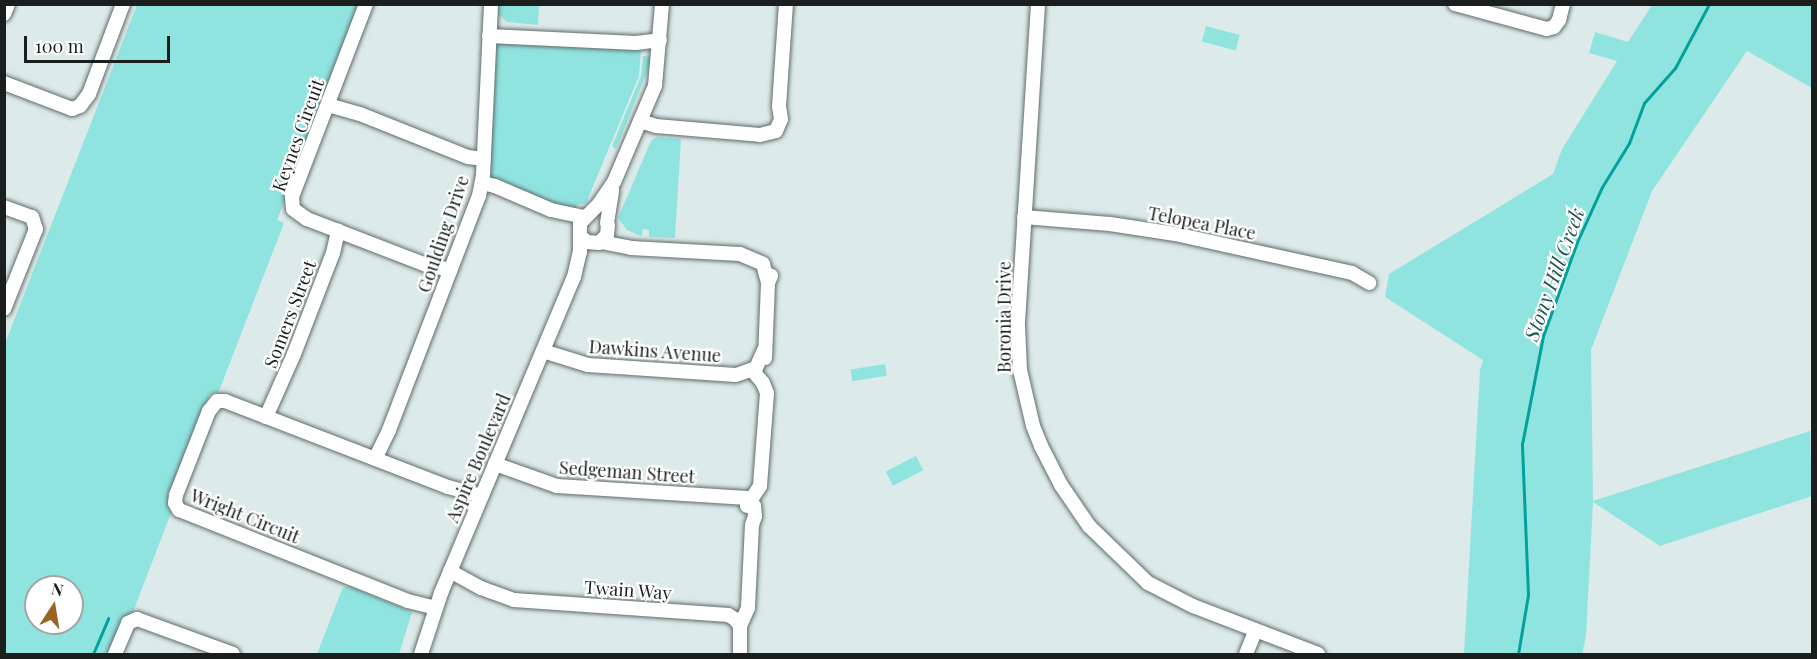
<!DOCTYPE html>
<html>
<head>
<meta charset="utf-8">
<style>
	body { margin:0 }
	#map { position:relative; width:1817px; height:659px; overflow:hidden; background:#dceae9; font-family:"Playfair Display",serif }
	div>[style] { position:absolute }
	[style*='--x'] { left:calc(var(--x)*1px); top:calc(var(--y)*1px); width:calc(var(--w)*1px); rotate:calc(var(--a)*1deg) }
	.green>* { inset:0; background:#90e4e0; transform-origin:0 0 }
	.stream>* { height:3px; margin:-1.5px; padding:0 1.5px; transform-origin:1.5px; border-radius:1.5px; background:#03a19d }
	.roads { filter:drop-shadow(0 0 2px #606c6c) drop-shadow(0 0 2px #606c6c) }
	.minor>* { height:14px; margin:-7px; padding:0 7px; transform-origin:7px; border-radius:7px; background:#fff }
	span { translate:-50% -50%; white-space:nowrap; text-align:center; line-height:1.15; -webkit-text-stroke:4.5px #fff; paint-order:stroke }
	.street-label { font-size:18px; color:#1a1f1e }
	.water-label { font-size:20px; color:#1f5553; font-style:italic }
	.frame { position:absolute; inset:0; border:6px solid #1a1f1e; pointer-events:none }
	.north { position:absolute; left:24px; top:575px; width:60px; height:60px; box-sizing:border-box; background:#fff; border:2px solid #a3a5a5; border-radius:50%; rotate:12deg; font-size:16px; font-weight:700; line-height:24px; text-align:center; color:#1a1f1e }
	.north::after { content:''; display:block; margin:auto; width:21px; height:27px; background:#9d6222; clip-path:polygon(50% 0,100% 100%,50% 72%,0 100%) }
	.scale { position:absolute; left:24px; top:36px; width:146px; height:27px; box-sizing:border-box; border:3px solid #1a1f1e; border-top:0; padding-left:8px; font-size:18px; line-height:21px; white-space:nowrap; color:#1a1f1e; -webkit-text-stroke:4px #fff; paint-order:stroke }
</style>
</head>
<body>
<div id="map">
	<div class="green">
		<div style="clip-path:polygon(evenodd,137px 5px,360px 5px,277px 220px,284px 223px,219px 391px,209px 395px,169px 501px,171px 513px,133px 612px,124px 619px,109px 654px,5px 654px,4px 346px,137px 5px,36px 587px,72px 587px,72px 623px,36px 623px,36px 587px)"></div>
		<div style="clip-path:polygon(496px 5px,539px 5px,538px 25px,507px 22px,496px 12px)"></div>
		<div style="clip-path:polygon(1652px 5px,1812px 5px,1812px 88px,1747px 51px,1652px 191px,1591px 350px,1593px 501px,1810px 431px,1812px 496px,1660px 546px,1593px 502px,1586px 636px,1582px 654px,1464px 654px,1480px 370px,1483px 360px,1385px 297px,1389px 274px,1553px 174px,1562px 149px,1617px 61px,1589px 53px,1595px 32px,1628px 42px)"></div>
		<div style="left:1206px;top:26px;width:35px;height:16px;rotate:15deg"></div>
		<div style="clip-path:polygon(499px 41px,641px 49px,639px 76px,586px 203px,577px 205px,574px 212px,492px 181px,489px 176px,495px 46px)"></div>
		<div style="clip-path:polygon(643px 56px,651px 57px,650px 64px,616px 149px,612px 146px,641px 76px)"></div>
		<div style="clip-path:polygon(657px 137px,681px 139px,675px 238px,649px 237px,649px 230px,643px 229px,642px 236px,638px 235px,627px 230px,618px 218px,651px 141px)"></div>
		<div style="left:885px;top:364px;width:12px;height:35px;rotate:81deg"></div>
		<div style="left:916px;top:456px;width:16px;height:34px;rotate:63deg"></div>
		<div style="clip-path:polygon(343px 587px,352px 587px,412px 612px,399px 654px,317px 654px)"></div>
	</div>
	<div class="stream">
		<div style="--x:93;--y:654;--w:39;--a:-67"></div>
		<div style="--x:1518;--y:654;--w:60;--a:-80.4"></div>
		<div style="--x:1528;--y:595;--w:151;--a:-92.3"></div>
		<div style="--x:1522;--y:444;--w:110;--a:-79"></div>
		<div style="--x:1543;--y:336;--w:100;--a:-70.1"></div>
		<div style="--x:1577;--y:242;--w:60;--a:-65.6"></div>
		<div style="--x:1602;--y:187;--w:52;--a:-58.5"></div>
		<div style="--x:1629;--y:143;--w:43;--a:-69.4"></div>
		<div style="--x:1644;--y:103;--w:47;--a:-48.5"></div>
		<div style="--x:1675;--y:68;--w:72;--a:-62"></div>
	</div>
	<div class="roads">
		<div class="minor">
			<div style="--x:366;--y:4;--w:207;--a:111"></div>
			<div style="--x:292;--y:197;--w:12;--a:85"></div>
			<div style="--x:293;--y:209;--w:17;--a:36"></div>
			<div style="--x:307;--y:219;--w:128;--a:21.1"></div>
			<div style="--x:426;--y:265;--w:25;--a:11"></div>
			<div style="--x:1038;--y:4;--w:323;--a:93.6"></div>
			<div style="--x:1018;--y:326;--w:44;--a:87.4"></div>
			<div style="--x:1020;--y:370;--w:57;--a:76.9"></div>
			<div style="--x:1033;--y:426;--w:22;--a:68"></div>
			<div style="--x:1041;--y:446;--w:44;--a:62.9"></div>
			<div style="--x:1061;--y:485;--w:50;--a:55.7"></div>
			<div style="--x:1089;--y:526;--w:82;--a:44"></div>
			<div style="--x:1148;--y:583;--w:51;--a:27.1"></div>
			<div style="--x:1193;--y:606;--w:134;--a:21"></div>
			<div style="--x:1455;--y:4;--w:95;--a:15.2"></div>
			<div style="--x:1547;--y:29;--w:7;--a:-16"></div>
			<div style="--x:1554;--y:27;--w:9;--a:-54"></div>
			<div style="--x:1559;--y:20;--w:16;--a:-76"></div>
			<div style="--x:4;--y:14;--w:11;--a:-68"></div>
			<div style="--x:489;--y:36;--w:147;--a:2.7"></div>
			<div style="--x:636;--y:43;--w:24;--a:-7"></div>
			<div style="--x:4;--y:83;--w:73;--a:20.9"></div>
			<div style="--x:72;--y:109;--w:9;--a:-21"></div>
			<div style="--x:80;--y:106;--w:15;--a:-53"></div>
			<div style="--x:89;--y:94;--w:96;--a:-69.3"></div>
			<div style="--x:328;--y:105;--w:33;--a:16"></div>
			<div style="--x:360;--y:114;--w:116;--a:21.7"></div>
			<div style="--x:468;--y:157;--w:16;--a:7"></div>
			<div style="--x:640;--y:121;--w:17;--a:17"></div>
			<div style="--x:656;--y:126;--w:104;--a:4.9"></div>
			<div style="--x:760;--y:135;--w:16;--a:-14"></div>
			<div style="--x:776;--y:131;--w:13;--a:-67"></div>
			<div style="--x:781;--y:119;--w:13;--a:-99"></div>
			<div style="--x:779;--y:106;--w:102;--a:-86.1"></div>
			<div style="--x:482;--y:183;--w:13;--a:13"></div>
			<div style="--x:495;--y:186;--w:61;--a:23.2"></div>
			<div style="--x:551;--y:210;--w:35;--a:12"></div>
			<div style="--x:4;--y:207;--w:30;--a:20"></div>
			<div style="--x:32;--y:217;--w:13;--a:72"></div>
			<div style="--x:36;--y:229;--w:86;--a:111.8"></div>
			<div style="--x:1024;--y:217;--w:86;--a:4.7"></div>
			<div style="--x:1110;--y:224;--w:66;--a:8.7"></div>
			<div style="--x:1175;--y:234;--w:181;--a:12.4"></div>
			<div style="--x:1352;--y:273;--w:20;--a:30"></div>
			<div style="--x:607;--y:223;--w:33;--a:-81"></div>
			<div style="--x:608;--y:225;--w:10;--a:96"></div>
			<div style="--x:607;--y:235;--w:11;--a:135"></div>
			<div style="--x:599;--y:243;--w:12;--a:-175"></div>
			<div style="--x:587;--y:242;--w:9;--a:-139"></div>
			<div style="--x:580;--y:236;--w:13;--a:-90"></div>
			<div style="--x:580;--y:223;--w:27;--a:-45"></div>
			<div style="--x:599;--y:204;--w:27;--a:-56"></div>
			<div style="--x:614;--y:182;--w:104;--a:-66.9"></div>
			<div style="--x:655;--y:86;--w:82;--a:-85.1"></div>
			<div style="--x:601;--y:242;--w:31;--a:11"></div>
			<div style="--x:631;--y:248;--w:109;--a:3.2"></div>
			<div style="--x:740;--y:254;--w:25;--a:23"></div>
			<div style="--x:763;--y:264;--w:20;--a:75"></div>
			<div style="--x:543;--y:351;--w:47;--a:17.3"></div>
			<div style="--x:588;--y:365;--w:148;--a:3.9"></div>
			<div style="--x:736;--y:375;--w:21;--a:-19"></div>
			<div style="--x:756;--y:368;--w:20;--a:-66"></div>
			<div style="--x:765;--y:358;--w:75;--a:-87.7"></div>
			<div style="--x:768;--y:283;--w:8;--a:-67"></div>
			<div style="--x:266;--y:417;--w:69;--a:-66"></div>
			<div style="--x:294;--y:354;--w:108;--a:-68.9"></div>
			<div style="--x:333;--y:253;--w:23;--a:-77"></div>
			<div style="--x:375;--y:459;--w:32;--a:-64"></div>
			<div style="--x:389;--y:430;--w:251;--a:-69"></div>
			<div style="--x:479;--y:196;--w:21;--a:-79"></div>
			<div style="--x:483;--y:175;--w:171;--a:-87.3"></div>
			<div style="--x:495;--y:464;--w:66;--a:19.5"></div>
			<div style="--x:557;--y:486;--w:191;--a:3.6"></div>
			<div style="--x:748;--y:498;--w:10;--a:53"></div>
			<div style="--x:754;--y:506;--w:10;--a:84"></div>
			<div style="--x:755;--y:516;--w:9;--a:108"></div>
			<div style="--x:752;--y:525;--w:83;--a:92.8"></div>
			<div style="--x:748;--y:608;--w:20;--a:114"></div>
			<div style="--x:747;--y:506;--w:24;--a:-57"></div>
			<div style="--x:760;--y:486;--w:93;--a:-85.7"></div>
			<div style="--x:767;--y:393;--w:11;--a:-112"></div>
			<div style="--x:763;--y:383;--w:16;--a:-130"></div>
			<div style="--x:450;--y:571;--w:35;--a:29"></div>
			<div style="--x:481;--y:588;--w:35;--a:20"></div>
			<div style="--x:514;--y:600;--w:215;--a:4"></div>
			<div style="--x:728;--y:615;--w:8;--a:30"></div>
			<div style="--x:735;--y:619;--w:9;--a:54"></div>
			<div style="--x:740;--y:626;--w:28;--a:90"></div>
			<div style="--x:436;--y:608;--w:29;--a:-166"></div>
			<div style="--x:408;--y:601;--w:246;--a:-158.3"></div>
			<div style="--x:179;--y:510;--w:8;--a:-120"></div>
			<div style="--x:175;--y:503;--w:8;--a:-83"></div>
			<div style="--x:176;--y:495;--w:90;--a:-68.6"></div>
			<div style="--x:209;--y:411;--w:13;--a:-51"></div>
			<div style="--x:217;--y:401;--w:8;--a:0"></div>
			<div style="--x:225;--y:401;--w:239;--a:21.1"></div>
			<div style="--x:448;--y:487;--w:35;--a:15"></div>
			<div style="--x:115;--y:654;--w:34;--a:-67"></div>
			<div style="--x:128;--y:623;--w:10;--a:-24"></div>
			<div style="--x:137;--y:619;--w:102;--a:20"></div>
			<div style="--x:421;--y:654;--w:64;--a:-71.8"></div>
			<div style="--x:441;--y:593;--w:343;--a:-67.2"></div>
			<div style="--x:574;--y:277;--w:26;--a:-77"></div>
			<div style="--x:580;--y:252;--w:16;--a:-90"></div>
			<div style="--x:1246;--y:654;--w:24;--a:-68"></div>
		</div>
	</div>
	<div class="street-label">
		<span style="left:298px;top:135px;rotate:-70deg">Keynes Circuit</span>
		<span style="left:1202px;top:223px;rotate:11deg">Telopea Place</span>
		<span style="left:443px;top:234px;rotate:-71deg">Goulding Drive</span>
		<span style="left:290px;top:314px;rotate:-69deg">Somers Street</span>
		<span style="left:1004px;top:317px;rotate:-90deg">Boronia Drive</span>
		<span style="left:655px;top:351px;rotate:4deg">Dawkins Avenue</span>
		<span style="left:478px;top:458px;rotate:-67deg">Aspire Boulevard</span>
		<span style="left:627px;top:472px;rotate:4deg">Sedgeman Street</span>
		<span style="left:245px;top:516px;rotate:22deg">Wright Circuit</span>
		<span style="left:628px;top:590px;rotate:4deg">Twain Way</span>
	</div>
	<div class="water-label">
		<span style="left:1553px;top:274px;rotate:-70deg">Stony Hill Creek</span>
	</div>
	<div class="frame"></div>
	<div class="north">N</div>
	<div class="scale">100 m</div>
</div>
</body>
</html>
